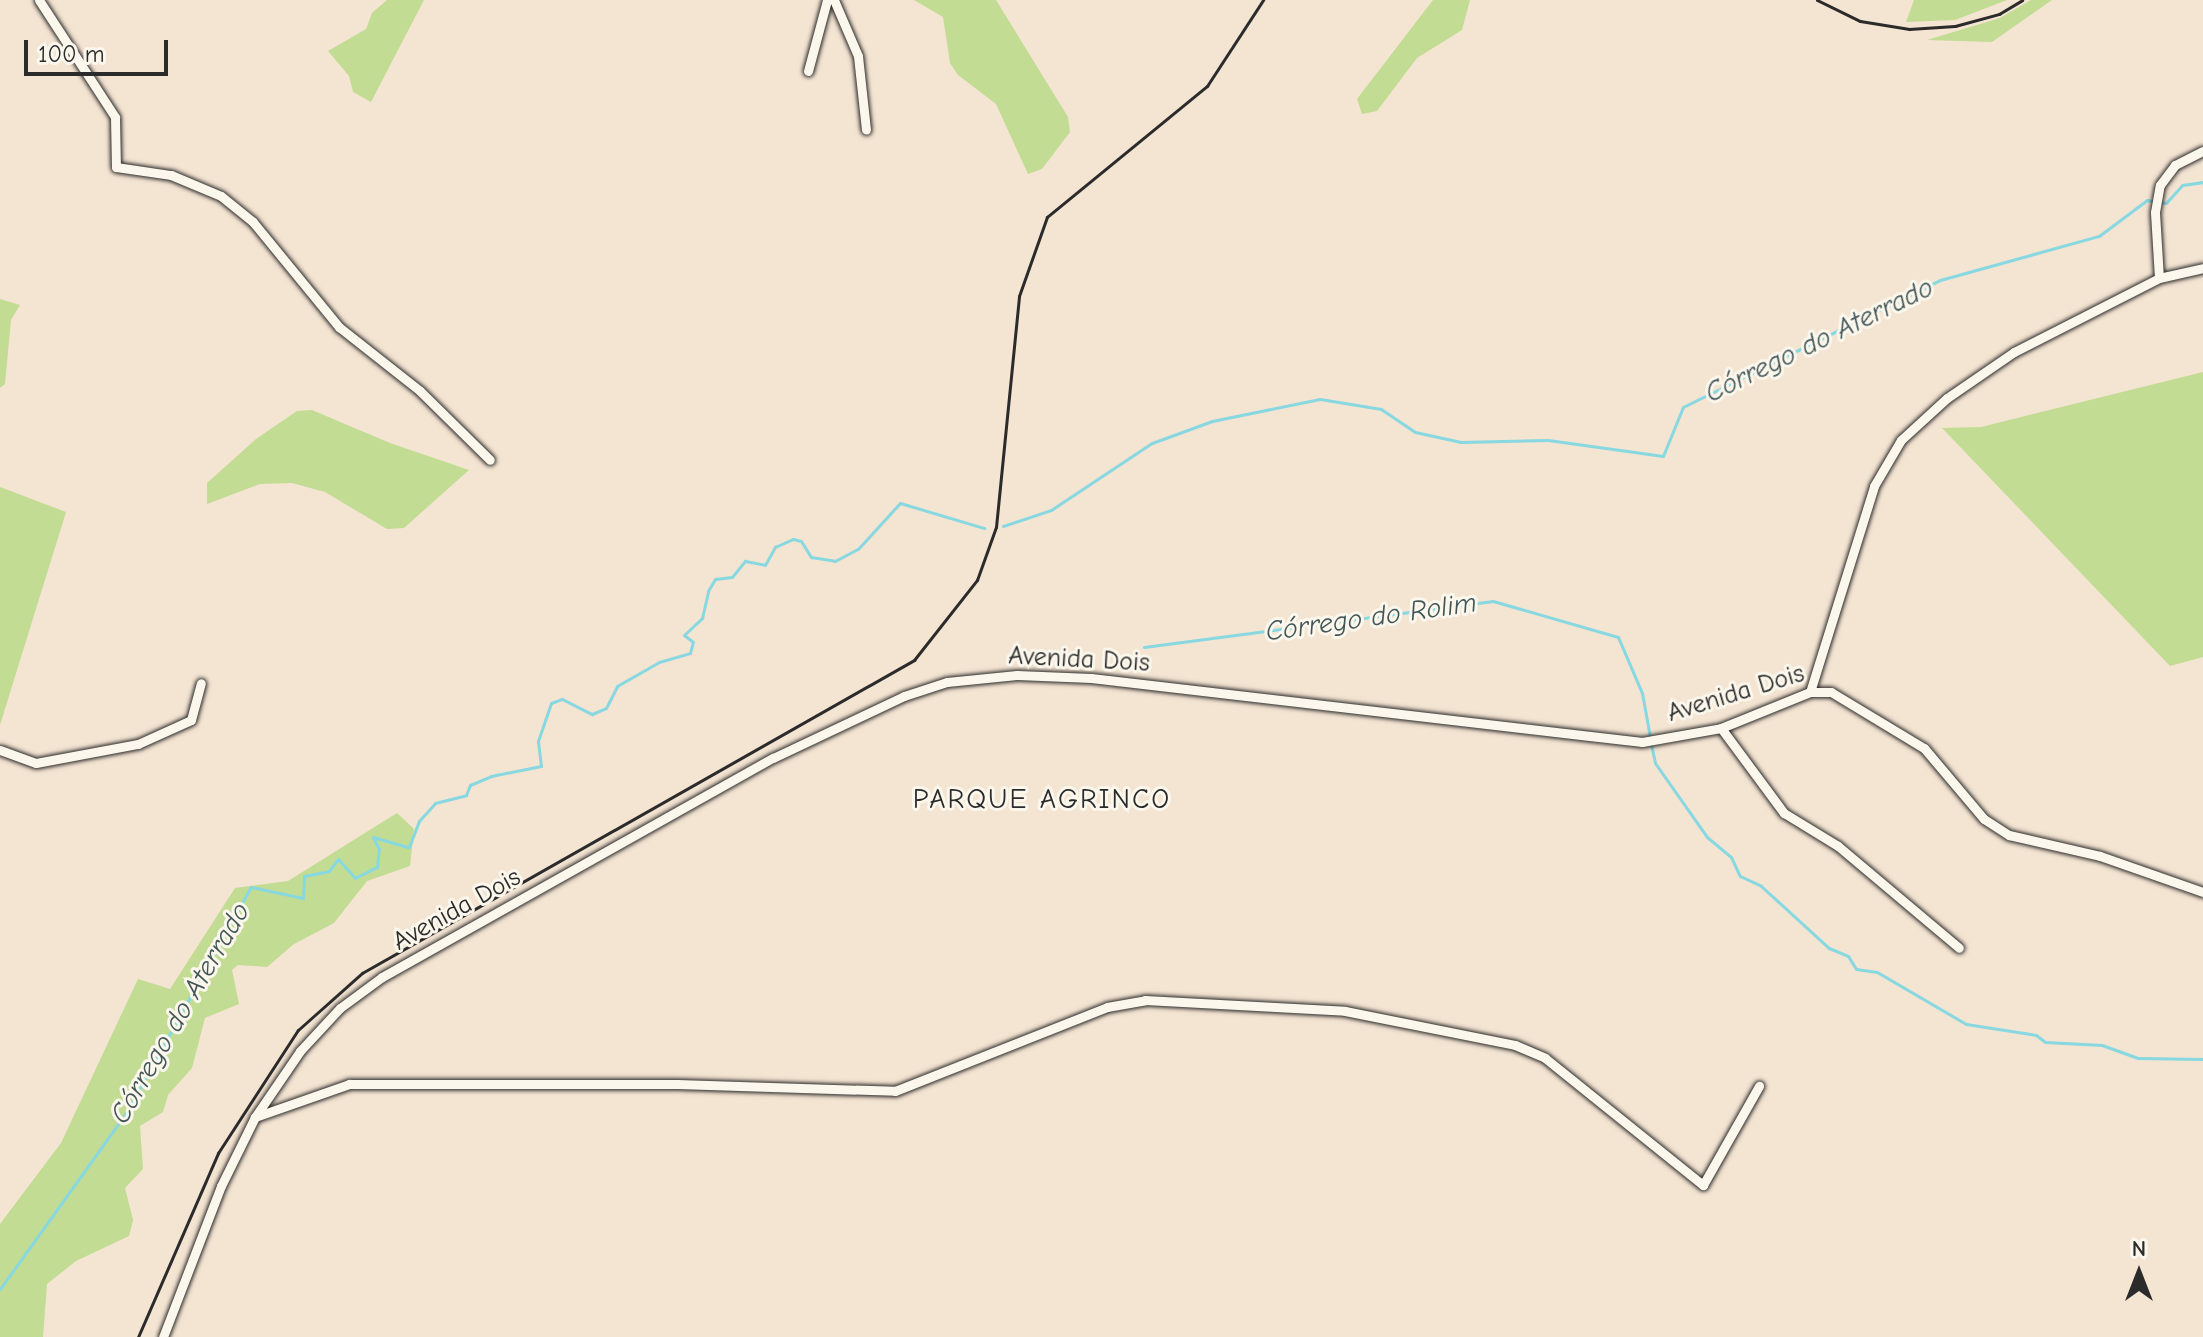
<!DOCTYPE html>
<html>
<head>
<meta charset="utf-8">
<style>
	body { margin:0 }
	#map { position:relative; width:2203px; height:1337px; overflow:hidden; background:#f4e4d2; font-family:"Comic Neue",sans-serif }
	div>[style] { position:absolute }
	[style*='--x'] { left:calc(var(--x)*1px); top:calc(var(--y)*1px); width:calc(var(--w)*1px); rotate:calc(var(--a)*1deg) }
	.green>* { inset:0; background:#c2dc93 }
	.stream>* { height:3px; margin:-1.5px; padding:0 1.5px; transform-origin:1.5px; border-radius:1.5px; background:#87d8e1 }
	.roads { filter:drop-shadow(0 0 2px #2b2b2b) drop-shadow(0 0 2px #2b2b2b) }
	.minor>* { height:9px; margin:-4.5px; padding:0 4.5px; transform-origin:4.5px; border-radius:4.5px; background:#fbf7ec }
	.rail>* { height:3px; margin:-1.5px; padding:0 1.5px; transform-origin:1.5px; border-radius:1.5px; background:#2b2b2b }
	span { translate:-50% -50%; white-space:nowrap; text-align:center; line-height:1.15; -webkit-text-stroke:6px #fbf7ec; paint-order:stroke }
	.street-label { font-size:26px; color:#2b2b2b }
	.water-label { font-size:28px; color:#425658; font-style:italic }
	.neighbourhood-label { font-size:28px; color:#2b2b2b; letter-spacing:2px }
	.north { position:absolute; left:2099px; top:1233px; width:80px; height:80px; -webkit-text-stroke:6px #fbf7ec; paint-order:stroke; rotate:0deg; font-size:22px; font-weight:700; line-height:32px; text-align:center; color:#2b2b2b }
	.north::after { content:''; display:block; margin:auto; width:28px; height:36px; background:#2b2b2b; clip-path:polygon(50% 0,100% 100%,50% 72%,0 100%) }
	.scale { position:absolute; left:24px; top:40px; width:144px; height:36px; box-sizing:border-box; border:4px solid #2b2b2b; border-top:0; padding-left:10px; font-size:24px; line-height:28px; white-space:nowrap; color:#2b2b2b; -webkit-text-stroke:6px #fbf7ec; paint-order:stroke }
</style>
</head>
<body>
<div id="map">
	<div class="green">
		<div style="clip-path:polygon(387px 0,424px 0,371px 102px,353px 92px,349px 76px,328px 51px,366px 29px,372px 13px)"></div>
		<div style="clip-path:polygon(914px 0,996px 0,1068px 117px,1070px 132px,1042px 169px,1028px 174px,996px 104px,958px 75px,950px 63px,943px 17px)"></div>
		<div style="clip-path:polygon(1433px 0,1470px 0,1462px 30px,1417px 58px,1377px 111px,1362px 114px,1357px 99px)"></div>
		<div style="clip-path:polygon(1914px 0,2007px 0,1955px 20px,1906px 22px)"></div>
		<div style="clip-path:polygon(2031px 0,2052px 0,1992px 42px,1927px 40px,2000px 18px)"></div>
		<div style="clip-path:polygon(0 299px,20px 305px,11px 320px,5px 384px,0 388px)"></div>
		<div style="clip-path:polygon(2203px 372px,2203px 657px,2170px 666px,1942px 428px,1981px 427px)"></div>
		<div style="clip-path:polygon(312px 410px,390px 443px,469px 470px,404px 528px,387px 529px,325px 492px,292px 483px,260px 484px,207px 504px,207px 483px,256px 439px,297px 411px)"></div>
		<div style="clip-path:polygon(0 487px,66px 512px,0 725px)"></div>
		<div style="clip-path:polygon(397px 813px,414px 829px,410px 866px,367px 881px,334px 923px,294px 944px,267px 967px,238px 965px,232px 970px,239px 1004px,205px 1018px,192px 1068px,168px 1095px,163px 1112px,140px 1126px,143px 1169px,125px 1188px,133px 1220px,129px 1236px,76px 1261px,47px 1284px,43px 1337px,0 1337px,0 1224px,61px 1143px,138px 979px,170px 989px,235px 888px,288px 881px)"></div>
	</div>
	<div class="stream">
		<div style="--x:1003;--y:526;--w:51;--a:-18.4"></div>
		<div style="--x:1051;--y:510;--w:121;--a:-33.6"></div>
		<div style="--x:1152;--y:443;--w:64;--a:-20.1"></div>
		<div style="--x:1212;--y:421;--w:110;--a:-11.5"></div>
		<div style="--x:1320;--y:399;--w:62;--a:9.3"></div>
		<div style="--x:1381;--y:409;--w:41;--a:34.1"></div>
		<div style="--x:1415;--y:432;--w:47;--a:12.3"></div>
		<div style="--x:1461;--y:442;--w:87;--a:-1.3"></div>
		<div style="--x:1548;--y:440;--w:116;--a:7.9"></div>
		<div style="--x:1663;--y:456;--w:53;--a:-67.8"></div>
		<div style="--x:1683;--y:407;--w:287;--a:-26.3"></div>
		<div style="--x:1940;--y:280;--w:165;--a:-15.5"></div>
		<div style="--x:2099;--y:236;--w:60;--a:-36.9"></div>
		<div style="--x:2147;--y:200;--w:19;--a:9"></div>
		<div style="--x:2166;--y:203;--w:24;--a:-48"></div>
		<div style="--x:2182;--y:185;--w:21;--a:-8"></div>
		<div style="--x:1144;--y:647;--w:352;--a:-7.5"></div>
		<div style="--x:1493;--y:601;--w:130;--a:16.1"></div>
		<div style="--x:1618;--y:637;--w:61;--a:66.8"></div>
		<div style="--x:1642;--y:693;--w:45;--a:79.7"></div>
		<div style="--x:1651;--y:744;--w:19;--a:78"></div>
		<div style="--x:1655;--y:763;--w:90;--a:54.9"></div>
		<div style="--x:1707;--y:837;--w:31;--a:40"></div>
		<div style="--x:1731;--y:857;--w:21;--a:65"></div>
		<div style="--x:1740;--y:876;--w:23;--a:25"></div>
		<div style="--x:1761;--y:886;--w:92;--a:42.4"></div>
		<div style="--x:1829;--y:948;--w:21;--a:23"></div>
		<div style="--x:1848;--y:956;--w:15;--a:58"></div>
		<div style="--x:1856;--y:969;--w:21;--a:8"></div>
		<div style="--x:1877;--y:972;--w:103;--a:30.3"></div>
		<div style="--x:1966;--y:1024;--w:71;--a:8.9"></div>
		<div style="--x:2036;--y:1035;--w:11;--a:38"></div>
		<div style="--x:2045;--y:1042;--w:57;--a:3"></div>
		<div style="--x:2102;--y:1045;--w:38;--a:20"></div>
		<div style="--x:2138;--y:1058;--w:65;--a:0.9"></div>
		<div style="--x:0;--y:1289;--w:216;--a:-54.4"></div>
		<div style="--x:126;--y:1113;--w:258;--a:-61.1"></div>
		<div style="--x:251;--y:887;--w:53;--a:11.9"></div>
		<div style="--x:303;--y:898;--w:22;--a:-87"></div>
		<div style="--x:304;--y:876;--w:25;--a:-11"></div>
		<div style="--x:329;--y:871;--w:15;--a:-53"></div>
		<div style="--x:338;--y:859;--w:25;--a:48"></div>
		<div style="--x:355;--y:878;--w:25;--a:-27"></div>
		<div style="--x:377;--y:867;--w:18;--a:-84"></div>
		<div style="--x:379;--y:849;--w:13;--a:-117"></div>
		<div style="--x:373;--y:837;--w:37;--a:16"></div>
		<div style="--x:409;--y:847;--w:28;--a:-69"></div>
		<div style="--x:419;--y:821;--w:24;--a:-48"></div>
		<div style="--x:435;--y:803;--w:32;--a:-14"></div>
		<div style="--x:466;--y:795;--w:11;--a:-68"></div>
		<div style="--x:470;--y:785;--w:23;--a:-23"></div>
		<div style="--x:491;--y:776;--w:51;--a:-11.3"></div>
		<div style="--x:541;--y:766;--w:25;--a:-97"></div>
		<div style="--x:538;--y:741;--w:40;--a:-71.1"></div>
		<div style="--x:551;--y:703;--w:12;--a:-20"></div>
		<div style="--x:562;--y:699;--w:34;--a:27"></div>
		<div style="--x:592;--y:714;--w:15;--a:-23"></div>
		<div style="--x:606;--y:708;--w:25;--a:-63"></div>
		<div style="--x:617;--y:686;--w:48;--a:-29.7"></div>
		<div style="--x:659;--y:662;--w:32;--a:-16"></div>
		<div style="--x:690;--y:653;--w:11;--a:-75"></div>
		<div style="--x:693;--y:642;--w:11;--a:-142"></div>
		<div style="--x:684;--y:635;--w:25;--a:-43"></div>
		<div style="--x:702;--y:618;--w:28;--a:-77"></div>
		<div style="--x:708;--y:591;--w:14;--a:-60"></div>
		<div style="--x:715;--y:579;--w:17;--a:-7"></div>
		<div style="--x:732;--y:577;--w:21;--a:-51"></div>
		<div style="--x:745;--y:561;--w:20;--a:11"></div>
		<div style="--x:765;--y:565;--w:21;--a:-61"></div>
		<div style="--x:775;--y:547;--w:20;--a:-24"></div>
		<div style="--x:793;--y:539;--w:8;--a:14"></div>
		<div style="--x:801;--y:541;--w:19;--a:58"></div>
		<div style="--x:811;--y:557;--w:24;--a:9"></div>
		<div style="--x:835;--y:561;--w:26;--a:-28"></div>
		<div style="--x:858;--y:549;--w:62;--a:-47.6"></div>
		<div style="--x:900;--y:503;--w:88;--a:16.6"></div>
	</div>
	<div class="roads">
		<div class="minor">
			<div style="--x:39;--y:0;--w:140;--a:57"></div>
			<div style="--x:115;--y:117;--w:50;--a:88.9"></div>
			<div style="--x:116;--y:167;--w:56;--a:8.3"></div>
			<div style="--x:171;--y:175;--w:54;--a:22.8"></div>
			<div style="--x:221;--y:196;--w:41;--a:39.1"></div>
			<div style="--x:253;--y:222;--w:136;--a:50.7"></div>
			<div style="--x:339;--y:327;--w:103;--a:38.3"></div>
			<div style="--x:420;--y:391;--w:98;--a:44.6"></div>
			<div style="--x:834;--y:0;--w:61;--a:66.8"></div>
			<div style="--x:858;--y:56;--w:74;--a:83.8"></div>
			<div style="--x:808;--y:71;--w:73;--a:-75"></div>
			<div style="--x:2159;--y:278;--w:66;--a:-93.5"></div>
			<div style="--x:2155;--y:212;--w:27;--a:-80"></div>
			<div style="--x:2160;--y:185;--w:25;--a:-53"></div>
			<div style="--x:2175;--y:165;--w:31;--a:-27"></div>
			<div style="--x:1810;--y:692;--w:216;--a:-72.7"></div>
			<div style="--x:1874;--y:486;--w:53;--a:-59.6"></div>
			<div style="--x:1901;--y:440;--w:62;--a:-42.4"></div>
			<div style="--x:1947;--y:398;--w:81;--a:-34.5"></div>
			<div style="--x:2014;--y:352;--w:163;--a:-27"></div>
			<div style="--x:2159;--y:278;--w:45;--a:-12.8"></div>
			<div style="--x:1721;--y:728;--w:106;--a:53.5"></div>
			<div style="--x:1784;--y:813;--w:63;--a:31.4"></div>
			<div style="--x:1838;--y:846;--w:158;--a:40.1"></div>
			<div style="--x:0;--y:750;--w:38;--a:20"></div>
			<div style="--x:36;--y:763;--w:104;--a:-10.6"></div>
			<div style="--x:138;--y:744;--w:58;--a:-24.4"></div>
			<div style="--x:191;--y:720;--w:38;--a:-75"></div>
			<div style="--x:255;--y:1117;--w:100;--a:-19.3"></div>
			<div style="--x:349;--y:1084;--w:328;--a:0"></div>
			<div style="--x:677;--y:1084;--w:218;--a:1.8"></div>
			<div style="--x:895;--y:1091;--w:228;--a:-21.6"></div>
			<div style="--x:1107;--y:1007;--w:39;--a:-10"></div>
			<div style="--x:1145;--y:1000;--w:200;--a:3.1"></div>
			<div style="--x:1345;--y:1011;--w:173;--a:11.3"></div>
			<div style="--x:1515;--y:1045;--w:33;--a:23"></div>
			<div style="--x:1545;--y:1058;--w:203;--a:38.8"></div>
			<div style="--x:1703;--y:1185;--w:114;--a:-60.5"></div>
			<div style="--x:163;--y:1337;--w:162;--a:-69"></div>
			<div style="--x:221;--y:1186;--w:77;--a:-63.8"></div>
			<div style="--x:255;--y:1117;--w:80;--a:-55.7"></div>
			<div style="--x:300;--y:1051;--w:59;--a:-47.1"></div>
			<div style="--x:340;--y:1008;--w:52;--a:-36.4"></div>
			<div style="--x:382;--y:977;--w:448;--a:-29.3"></div>
			<div style="--x:773;--y:758;--w:145;--a:-25.3"></div>
			<div style="--x:904;--y:696;--w:45;--a:-18"></div>
			<div style="--x:947;--y:682;--w:70;--a:-5.7"></div>
			<div style="--x:1017;--y:675;--w:74;--a:2.3"></div>
			<div style="--x:1091;--y:678;--w:555;--a:6.63"></div>
			<div style="--x:1642;--y:742;--w:80;--a:-10"></div>
			<div style="--x:1721;--y:728;--w:96;--a:-22"></div>
			<div style="--x:1810;--y:692;--w:21;--a:0"></div>
			<div style="--x:1831;--y:692;--w:109;--a:31.1"></div>
			<div style="--x:1924;--y:748;--w:93;--a:49.8"></div>
			<div style="--x:1984;--y:819;--w:30;--a:33"></div>
			<div style="--x:2009;--y:835;--w:93;--a:13"></div>
			<div style="--x:2100;--y:856;--w:109;--a:19.3"></div>
		</div>
	</div>
	<div class="rail">
		<div style="--x:1817;--y:0;--w:48;--a:26"></div>
		<div style="--x:1860;--y:21;--w:50;--a:9.3"></div>
		<div style="--x:1909;--y:29;--w:46;--a:-3.7"></div>
		<div style="--x:1955;--y:26;--w:46;--a:-15.3"></div>
		<div style="--x:1999;--y:14;--w:27;--a:-31"></div>
		<div style="--x:138;--y:1337;--w:201;--a:-66.5"></div>
		<div style="--x:218;--y:1153;--w:147;--a:-57"></div>
		<div style="--x:298;--y:1030;--w:86;--a:-41.7"></div>
		<div style="--x:362;--y:973;--w:635;--a:-29.55"></div>
		<div style="--x:914;--y:660;--w:102;--a:-51.8"></div>
		<div style="--x:977;--y:580;--w:56;--a:-70.3"></div>
		<div style="--x:996;--y:527;--w:232;--a:-84.3"></div>
		<div style="--x:1019;--y:296;--w:84;--a:-70.5"></div>
		<div style="--x:1047;--y:217;--w:207;--a:-39.3"></div>
		<div style="--x:1207;--y:86;--w:103;--a:-56.9"></div>
	</div>
	<div class="street-label">
		<span style="left:1079px;top:660px;rotate:3deg">Avenida Dois</span>
		<span style="left:1736px;top:694px;rotate:-17deg">Avenida Dois</span>
		<span style="left:457px;top:910px;rotate:-29deg">Avenida Dois</span>
	</div>
	<div class="water-label">
		<span style="left:1819px;top:340px;rotate:-26deg">Córrego do Aterrado</span>
		<span style="left:1371px;top:617px;rotate:-8deg">Córrego do Rolim</span>
		<span style="left:180px;top:1013px;rotate:-60deg">Córrego do Aterrado</span>
	</div>
	<div class="neighbourhood-label">
		<span style="left:1042px;top:799px">PARQUE AGRINCO</span>
	</div>
	<div class="north">N</div>
	<div class="scale">100 m</div>
</div>
</body>
</html>
